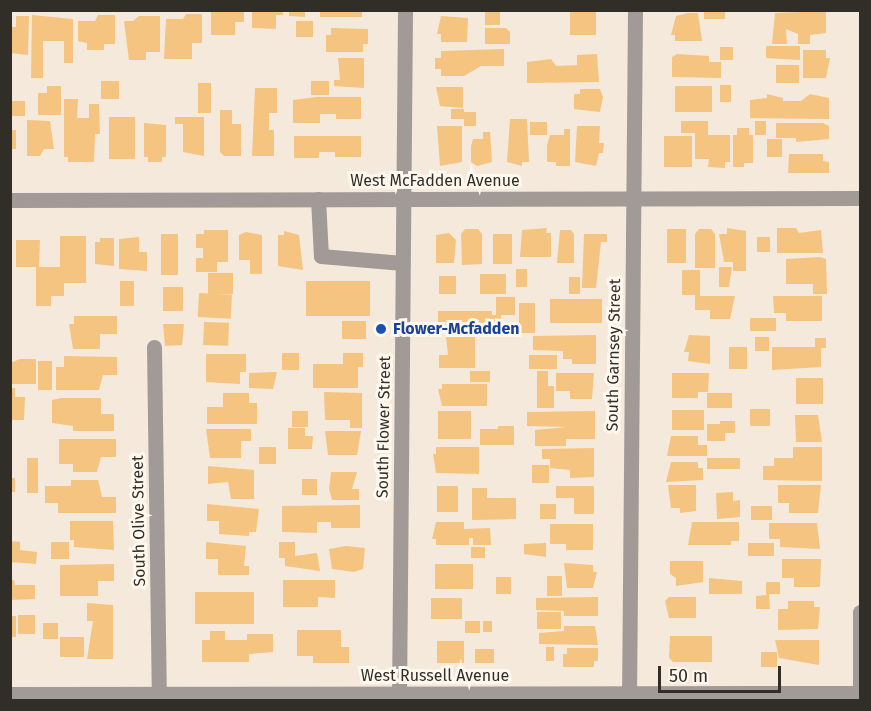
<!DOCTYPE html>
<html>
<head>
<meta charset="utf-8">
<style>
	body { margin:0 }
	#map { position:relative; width:871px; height:711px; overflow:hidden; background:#f5e9db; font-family:"Fira Sans",sans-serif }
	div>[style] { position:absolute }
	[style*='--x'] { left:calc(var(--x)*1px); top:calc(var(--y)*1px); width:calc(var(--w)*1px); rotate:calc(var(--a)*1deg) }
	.building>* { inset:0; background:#f5c481; transform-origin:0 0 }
	.minor>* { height:15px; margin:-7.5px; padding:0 7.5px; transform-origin:7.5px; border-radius:7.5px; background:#a19a96 }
	.dots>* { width:16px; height:16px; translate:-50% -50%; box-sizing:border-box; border:3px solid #fff8ef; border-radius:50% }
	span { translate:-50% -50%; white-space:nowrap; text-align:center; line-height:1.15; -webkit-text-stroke:6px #fff8ef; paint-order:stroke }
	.street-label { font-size:16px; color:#312d27 }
	.transit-label { font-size:16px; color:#164399; font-weight:700 }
	.left { translate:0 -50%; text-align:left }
	.frame { position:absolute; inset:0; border:12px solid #312d27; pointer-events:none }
	.scale { position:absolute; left:658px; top:666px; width:123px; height:27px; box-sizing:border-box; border:3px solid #312d27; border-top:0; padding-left:8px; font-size:18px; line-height:21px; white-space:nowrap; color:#312d27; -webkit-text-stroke:4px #fff8ef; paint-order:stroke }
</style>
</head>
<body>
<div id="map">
	<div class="building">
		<div style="clip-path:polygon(211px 10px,244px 10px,244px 22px,235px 22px,235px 35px,211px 35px)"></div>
		<div style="clip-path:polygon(252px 10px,283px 10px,283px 15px,276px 15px,276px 29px,252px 28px)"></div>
		<div style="clip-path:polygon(289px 10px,305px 10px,305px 17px,289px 16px)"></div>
		<div style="left:320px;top:10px;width:42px;height:7px"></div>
		<div style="left:485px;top:10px;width:15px;height:15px"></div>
		<div style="left:704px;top:10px;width:21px;height:9px"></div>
		<div style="clip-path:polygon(826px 11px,826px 33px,810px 35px,810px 44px,798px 44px,798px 34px,786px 29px,787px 44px,772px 44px,775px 13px)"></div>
		<div style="left:570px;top:12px;width:26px;height:23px"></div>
		<div style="clip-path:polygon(688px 13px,698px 13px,702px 41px,675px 41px,675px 35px,671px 35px,676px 16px)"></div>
		<div style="clip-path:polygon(186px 14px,202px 14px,202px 43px,192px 43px,192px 59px,164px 59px,166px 19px,183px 19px)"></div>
		<div style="clip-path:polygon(32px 15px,73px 19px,73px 63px,64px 63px,64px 41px,43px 41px,43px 78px,31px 78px)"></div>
		<div style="clip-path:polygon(98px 15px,115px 15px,115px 44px,104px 44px,104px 50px,87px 50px,87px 43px,78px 41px,78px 21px,95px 21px)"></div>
		<div style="clip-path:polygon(16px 16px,29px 16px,28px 55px,10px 53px,10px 27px,16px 27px)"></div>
		<div style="clip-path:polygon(139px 16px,160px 16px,160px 52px,146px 52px,146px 60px,129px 60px,124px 21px,133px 21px)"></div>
		<div style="clip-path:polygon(441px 16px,468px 18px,467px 42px,441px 42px,441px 34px,437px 34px)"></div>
		<div style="left:296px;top:21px;width:17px;height:16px"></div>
		<div style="clip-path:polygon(331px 28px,368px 29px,368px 44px,363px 44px,363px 52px,326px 52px,326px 35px,331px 35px)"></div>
		<div style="clip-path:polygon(485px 28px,506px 28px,510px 32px,510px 44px,485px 44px)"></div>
		<div style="clip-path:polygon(766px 46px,800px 46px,800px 60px,766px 58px)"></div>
		<div style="left:720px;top:47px;width:13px;height:13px"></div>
		<div style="clip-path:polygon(504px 49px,504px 66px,481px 66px,464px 76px,441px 76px,441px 69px,435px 69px,435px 58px,441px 58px,441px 51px)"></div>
		<div style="clip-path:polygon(803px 50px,826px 50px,826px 58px,830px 58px,826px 78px,803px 78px)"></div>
		<div style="clip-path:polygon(597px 54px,599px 82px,527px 83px,527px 62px,551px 59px,556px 66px,577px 65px,577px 55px)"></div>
		<div style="clip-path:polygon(677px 54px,709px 56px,709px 62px,721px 62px,721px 78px,672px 77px,672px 57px)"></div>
		<div style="clip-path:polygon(338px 58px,364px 58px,364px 88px,334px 86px,334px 80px,340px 80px)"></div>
		<div style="left:776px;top:65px;width:23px;height:18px"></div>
		<div style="left:101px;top:81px;width:18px;height:18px"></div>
		<div style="left:311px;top:81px;width:18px;height:14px"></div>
		<div style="left:198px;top:83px;width:13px;height:30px"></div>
		<div style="left:720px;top:85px;width:11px;height:17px"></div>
		<div style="clip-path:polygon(47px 86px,61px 86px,61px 115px,38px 115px,38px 93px,47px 93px)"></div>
		<div style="left:675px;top:86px;width:37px;height:26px"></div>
		<div style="clip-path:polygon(436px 87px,463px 87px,463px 108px,440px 106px)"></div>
		<div style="clip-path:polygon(255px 88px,277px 88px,277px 113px,269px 113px,269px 130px,274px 130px,274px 156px,252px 156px)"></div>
		<div style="clip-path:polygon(580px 89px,600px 89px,603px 97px,600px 112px,574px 109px,574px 94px,580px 94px)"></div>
		<div style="clip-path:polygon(767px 94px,783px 98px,783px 101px,801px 101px,810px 94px,829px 98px,829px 119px,750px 118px,750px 100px,767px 98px)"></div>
		<div style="clip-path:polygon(317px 97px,361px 97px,361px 119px,336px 119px,336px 114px,320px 114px,320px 123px,293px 123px,293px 100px)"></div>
		<div style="clip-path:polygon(64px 99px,78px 99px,77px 118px,89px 118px,89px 104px,99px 104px,100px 134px,95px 134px,94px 162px,68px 162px,68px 157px,64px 157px)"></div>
		<div style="left:10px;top:101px;width:15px;height:15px"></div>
		<div style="left:451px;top:109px;width:13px;height:10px"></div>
		<div style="clip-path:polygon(220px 110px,232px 110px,232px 124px,241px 124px,241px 156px,224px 156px,220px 152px)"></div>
		<div style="left:464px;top:112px;width:12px;height:14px"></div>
		<div style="left:109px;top:117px;width:26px;height:42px"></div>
		<div style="clip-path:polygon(175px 117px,204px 117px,204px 156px,183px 152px,183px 124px,175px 124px)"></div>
		<div style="clip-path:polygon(510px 119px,527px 119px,529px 162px,522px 162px,522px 166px,507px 162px)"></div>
		<div style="clip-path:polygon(27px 120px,50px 121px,54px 149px,44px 149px,40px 156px,27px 156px)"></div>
		<div style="clip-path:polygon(681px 121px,708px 121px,708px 135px,730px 135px,730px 162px,725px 162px,725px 168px,708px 167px,709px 159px,695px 159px,695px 133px,681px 133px)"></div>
		<div style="left:755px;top:121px;width:11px;height:14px"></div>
		<div style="left:530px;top:122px;width:17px;height:13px"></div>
		<div style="clip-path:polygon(144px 123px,166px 125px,166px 157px,162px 157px,162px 162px,148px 162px,148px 157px,144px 157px)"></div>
		<div style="clip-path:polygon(776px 123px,823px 123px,829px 126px,829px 139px,796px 142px,796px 138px,776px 138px)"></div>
		<div style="clip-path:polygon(437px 126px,462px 126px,462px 162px,440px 166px)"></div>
		<div style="clip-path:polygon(577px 126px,600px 126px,599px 143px,604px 143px,603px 153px,599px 153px,596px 166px,575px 162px)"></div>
		<div style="clip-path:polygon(737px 128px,749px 128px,749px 135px,753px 135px,753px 163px,744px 163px,744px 167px,733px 167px,733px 135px,737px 135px)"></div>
		<div style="clip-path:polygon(564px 129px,570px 129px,570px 166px,556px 166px,556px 162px,547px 162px,547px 145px,550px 135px,564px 135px)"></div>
		<div style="left:10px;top:130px;width:6px;height:19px"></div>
		<div style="clip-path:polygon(483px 132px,490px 132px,492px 162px,477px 166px,471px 162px,471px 146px,473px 139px,483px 139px)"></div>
		<div style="clip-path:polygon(294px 136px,361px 136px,361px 157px,335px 157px,335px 152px,319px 152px,319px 158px,294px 158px)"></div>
		<div style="left:664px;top:136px;width:28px;height:31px"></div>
		<div style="left:767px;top:139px;width:15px;height:18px"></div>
		<div style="clip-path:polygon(789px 154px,823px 154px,823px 161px,829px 162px,829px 173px,788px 173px)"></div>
		<div style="clip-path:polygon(547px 228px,546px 233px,551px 233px,551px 257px,520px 257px,522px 230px)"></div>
		<div style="clip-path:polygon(727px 228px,746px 231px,746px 271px,733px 271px,733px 262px,724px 262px,719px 234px,727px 234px)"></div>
		<div style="clip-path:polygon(777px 228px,796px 228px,799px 233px,821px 230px,823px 253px,777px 253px)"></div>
		<div style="clip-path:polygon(465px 229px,478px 229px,482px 234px,482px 264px,462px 265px,461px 234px)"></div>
		<div style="left:667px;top:229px;width:19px;height:34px"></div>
		<div style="clip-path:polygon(699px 229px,711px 229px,715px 234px,715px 268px,695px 268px,695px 234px)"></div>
		<div style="clip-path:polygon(204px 230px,228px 230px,228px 262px,217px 262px,217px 272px,196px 272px,196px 258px,203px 258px,203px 248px,196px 248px,196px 234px,204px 234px)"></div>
		<div style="clip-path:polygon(560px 230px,571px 230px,574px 234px,574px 263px,557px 263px)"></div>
		<div style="clip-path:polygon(284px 231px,299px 235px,303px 270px,278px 266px,278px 235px,284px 235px)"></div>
		<div style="clip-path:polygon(246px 232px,262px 235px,262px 274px,250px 274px,250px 260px,239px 260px,239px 235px)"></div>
		<div style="clip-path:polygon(449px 233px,456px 240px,454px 263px,436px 263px,436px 235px)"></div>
		<div style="left:161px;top:234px;width:17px;height:41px"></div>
		<div style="left:493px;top:234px;width:19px;height:30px"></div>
		<div style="clip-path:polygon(584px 234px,607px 234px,607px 242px,601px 242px,596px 288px,582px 288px)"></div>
		<div style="clip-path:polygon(60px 236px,86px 236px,86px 283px,64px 283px,64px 296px,51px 296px,51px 306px,36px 306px,36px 267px,16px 267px,16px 240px,40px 240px,39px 267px,60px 267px)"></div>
		<div style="clip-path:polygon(139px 237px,139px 252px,147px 252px,147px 271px,119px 269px,119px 239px)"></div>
		<div style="left:757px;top:237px;width:13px;height:15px"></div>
		<div style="clip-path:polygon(100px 238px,114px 238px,114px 266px,95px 264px,95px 242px,100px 242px)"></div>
		<div style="clip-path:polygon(820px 257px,826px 259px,827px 294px,813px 294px,813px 284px,786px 284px,786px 259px)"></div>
		<div style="clip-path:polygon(719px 267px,732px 267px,729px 287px,719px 287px)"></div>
		<div style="left:516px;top:269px;width:11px;height:18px"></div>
		<div style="clip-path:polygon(682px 270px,700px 270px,700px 296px,735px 296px,730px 319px,710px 319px,710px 310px,695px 310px,695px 295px,682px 295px)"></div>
		<div style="left:208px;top:273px;width:25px;height:21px"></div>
		<div style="left:480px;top:274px;width:26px;height:20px"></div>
		<div style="left:439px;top:276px;width:17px;height:18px"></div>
		<div style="left:569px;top:277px;width:11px;height:17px"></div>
		<div style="left:120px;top:281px;width:14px;height:25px"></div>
		<div style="left:306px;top:281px;width:64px;height:35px"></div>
		<div style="left:163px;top:287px;width:20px;height:24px"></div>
		<div style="left:199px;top:293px;width:33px;height:24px;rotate:3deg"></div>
		<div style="clip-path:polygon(773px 296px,822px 296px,822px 321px,786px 321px,786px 313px,774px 313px)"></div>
		<div style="clip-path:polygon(496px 297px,515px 297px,515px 315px,501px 315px,501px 330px,438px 330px,438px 311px,492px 311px,492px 315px,496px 315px)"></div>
		<div style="left:550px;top:299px;width:52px;height:24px"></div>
		<div style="left:519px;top:303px;width:16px;height:30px"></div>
		<div style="clip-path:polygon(74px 316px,117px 316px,117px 334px,100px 334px,100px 349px,73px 349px,69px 324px,74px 324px)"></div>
		<div style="left:776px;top:318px;width:13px;height:26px;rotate:90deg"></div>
		<div style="left:342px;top:321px;width:24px;height:18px"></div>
		<div style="left:204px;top:322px;width:25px;height:23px;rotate:2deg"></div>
		<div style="clip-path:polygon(163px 324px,184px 324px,182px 345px,165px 346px)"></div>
		<div style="clip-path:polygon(596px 335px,596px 364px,572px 364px,572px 359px,563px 359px,563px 351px,533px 350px,533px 336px)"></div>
		<div style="clip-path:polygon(689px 335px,710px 336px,710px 364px,688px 361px,689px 352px,684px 352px)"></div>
		<div style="clip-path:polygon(446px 337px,475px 337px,475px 368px,439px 368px,439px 355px,448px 355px)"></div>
		<div style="left:755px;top:337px;width:14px;height:14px"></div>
		<div style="clip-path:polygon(815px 338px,826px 338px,826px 348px,821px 348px,821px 367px,772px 370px,772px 347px,815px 347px)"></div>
		<div style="left:729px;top:347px;width:18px;height:22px"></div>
		<div style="left:282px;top:353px;width:17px;height:17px"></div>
		<div style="clip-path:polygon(343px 353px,363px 353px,363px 367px,358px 367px,358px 388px,313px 388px,313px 364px,343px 364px)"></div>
		<div style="clip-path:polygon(206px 354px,246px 354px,246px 372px,240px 372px,240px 384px,206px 382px)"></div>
		<div style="left:529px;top:355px;width:28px;height:14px"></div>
		<div style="clip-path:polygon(64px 356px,117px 357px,117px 375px,103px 375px,99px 390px,56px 390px,56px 367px,64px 367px)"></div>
		<div style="clip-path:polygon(20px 359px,36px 359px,36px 384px,10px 384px,10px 363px)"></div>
		<div style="left:38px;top:361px;width:14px;height:29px"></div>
		<div style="left:470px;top:371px;width:20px;height:11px"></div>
		<div style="clip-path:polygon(537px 371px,548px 371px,548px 386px,554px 386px,554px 408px,537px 408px)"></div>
		<div style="clip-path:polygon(277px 372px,273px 389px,249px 388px,249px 373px)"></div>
		<div style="clip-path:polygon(556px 373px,594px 373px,592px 399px,570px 399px,570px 391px,556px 391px)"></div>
		<div style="clip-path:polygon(672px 373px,709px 373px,708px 392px,698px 392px,698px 398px,672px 398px)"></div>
		<div style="left:796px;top:378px;width:27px;height:26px"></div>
		<div style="clip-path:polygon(442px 384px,487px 384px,487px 406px,442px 406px,438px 389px,442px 389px)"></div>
		<div style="clip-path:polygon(10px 388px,15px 388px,15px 397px,25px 397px,24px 420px,10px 420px)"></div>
		<div style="clip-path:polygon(324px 392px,362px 393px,362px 428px,350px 428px,350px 420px,325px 420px)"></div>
		<div style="clip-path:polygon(223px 393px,249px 393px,249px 403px,257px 403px,257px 424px,207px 424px,207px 407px,223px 407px)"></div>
		<div style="left:707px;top:393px;width:25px;height:15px"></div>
		<div style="clip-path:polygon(61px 398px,101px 398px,101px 414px,114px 414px,114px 431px,73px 431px,73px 426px,52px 423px,52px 400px)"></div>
		<div style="left:750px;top:409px;width:20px;height:17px"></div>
		<div style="left:672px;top:410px;width:32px;height:20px"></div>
		<div style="left:292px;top:411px;width:16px;height:16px"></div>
		<div style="left:438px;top:411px;width:33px;height:28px"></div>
		<div style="clip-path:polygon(595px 411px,595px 439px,566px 439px,566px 446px,535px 446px,535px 430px,567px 427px,527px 426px,527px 412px)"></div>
		<div style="clip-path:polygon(795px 415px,818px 415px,822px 442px,796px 442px)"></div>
		<div style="clip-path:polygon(720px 421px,735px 421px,735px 433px,725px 433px,725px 441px,707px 441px,707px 424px,720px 424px)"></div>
		<div style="clip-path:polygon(498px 426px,514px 426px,514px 445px,480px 445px,480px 429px,498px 429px)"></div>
		<div style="clip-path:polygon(288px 428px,305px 428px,305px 436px,313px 436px,312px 449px,288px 449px)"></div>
		<div style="clip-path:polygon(206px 429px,251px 429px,251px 441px,241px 441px,241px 458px,210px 458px)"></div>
		<div style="clip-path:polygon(325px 431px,361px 431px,357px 455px,328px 455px)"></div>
		<div style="clip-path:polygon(671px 436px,698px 436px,698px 445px,707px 445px,707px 456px,667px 456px)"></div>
		<div style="clip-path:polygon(59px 439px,116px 439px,116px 457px,101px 457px,97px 472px,73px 472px,73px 464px,59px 464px)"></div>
		<div style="left:259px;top:447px;width:17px;height:17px"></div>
		<div style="clip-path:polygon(436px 447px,479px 447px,479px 474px,436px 473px,433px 454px,436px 454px)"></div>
		<div style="clip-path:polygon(793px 447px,822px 447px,822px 481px,763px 480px,763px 466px,774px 466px,774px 458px,793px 458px)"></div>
		<div style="clip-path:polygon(594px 448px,594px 477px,570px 478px,570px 470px,550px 468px,550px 459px,542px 459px,542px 449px)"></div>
		<div style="left:27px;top:458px;width:11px;height:35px"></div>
		<div style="left:707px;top:458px;width:33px;height:11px"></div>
		<div style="clip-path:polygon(671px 462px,698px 462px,698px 468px,703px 468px,703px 480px,666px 482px)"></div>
		<div style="left:532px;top:465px;width:17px;height:18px"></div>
		<div style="clip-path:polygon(208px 466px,254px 470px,254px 499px,231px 499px,228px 482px,208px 484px)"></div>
		<div style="clip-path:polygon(331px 472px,357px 472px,352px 489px,359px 489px,359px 500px,332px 500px,329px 489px)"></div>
		<div style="left:10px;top:478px;width:5px;height:14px"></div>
		<div style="left:302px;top:479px;width:15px;height:16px"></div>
		<div style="clip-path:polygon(71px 480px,98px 480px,102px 497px,116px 497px,116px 513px,58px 513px,58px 503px,45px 503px,45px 486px,71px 486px)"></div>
		<div style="clip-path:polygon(668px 485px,696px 485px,696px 511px,680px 513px,680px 508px,671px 508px)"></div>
		<div style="clip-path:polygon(778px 485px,821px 485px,818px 513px,789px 513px,789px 503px,778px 503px)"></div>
		<div style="left:437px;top:486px;width:21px;height:26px"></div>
		<div style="clip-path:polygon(556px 486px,594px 486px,594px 514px,574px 514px,574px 498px,556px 498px)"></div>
		<div style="clip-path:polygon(472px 488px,487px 488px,487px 498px,516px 498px,516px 519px,472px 520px)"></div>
		<div style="clip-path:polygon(733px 492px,733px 501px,740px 500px,740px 517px,717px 519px,716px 493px)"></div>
		<div style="clip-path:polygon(207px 504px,259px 509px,256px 532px,249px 532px,249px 536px,219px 534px,219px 521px,207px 521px)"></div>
		<div style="left:540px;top:504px;width:16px;height:15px"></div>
		<div style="clip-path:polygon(360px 505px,360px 528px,331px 528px,331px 522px,317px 522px,317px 533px,282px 532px,282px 506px)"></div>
		<div style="left:751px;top:506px;width:21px;height:14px"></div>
		<div style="clip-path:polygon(70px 521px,113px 521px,114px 550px,74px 547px,74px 540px,70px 540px)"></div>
		<div style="clip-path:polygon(436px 522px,464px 522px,464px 529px,490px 528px,491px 545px,473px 545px,473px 538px,469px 538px,469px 545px,436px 545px,436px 539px,432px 539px)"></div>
		<div style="clip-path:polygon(692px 522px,739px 522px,739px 541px,731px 541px,731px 545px,688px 545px)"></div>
		<div style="clip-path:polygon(769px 523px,817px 523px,820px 549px,780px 547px,780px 539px,769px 539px)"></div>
		<div style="clip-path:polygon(550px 524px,593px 524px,593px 550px,566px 550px,566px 544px,550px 544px)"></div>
		<div style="clip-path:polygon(10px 541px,20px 542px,20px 550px,37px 552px,36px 564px,10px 562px)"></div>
		<div style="left:51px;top:542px;width:18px;height:17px"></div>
		<div style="clip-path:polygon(206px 542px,246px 546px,244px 566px,249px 566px,249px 575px,218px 575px,218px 559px,206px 559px)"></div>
		<div style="clip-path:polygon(279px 542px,295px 542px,295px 556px,317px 553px,320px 571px,285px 566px,285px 558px,279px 558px)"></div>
		<div style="clip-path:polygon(546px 543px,546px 557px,524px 554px,524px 544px)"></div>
		<div style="left:748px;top:543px;width:26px;height:13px"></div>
		<div style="clip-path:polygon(346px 546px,365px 548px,363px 569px,354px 572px,332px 569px,329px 549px)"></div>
		<div style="left:471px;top:547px;width:14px;height:11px"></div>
		<div style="clip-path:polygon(782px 559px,821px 559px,820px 587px,794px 587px,794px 578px,782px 578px)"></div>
		<div style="clip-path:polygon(670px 561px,703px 561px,703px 582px,676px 586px,676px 578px,670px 574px)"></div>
		<div style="clip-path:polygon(564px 563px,593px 565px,593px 572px,597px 572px,593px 588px,567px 588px)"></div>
		<div style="clip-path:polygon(114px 564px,114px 581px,98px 581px,98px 596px,60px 596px,60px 565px)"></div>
		<div style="left:435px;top:564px;width:38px;height:25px"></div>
		<div style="left:547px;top:576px;width:15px;height:20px"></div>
		<div style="left:496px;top:577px;width:15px;height:17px"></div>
		<div style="clip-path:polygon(709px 578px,742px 581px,742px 594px,709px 594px)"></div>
		<div style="clip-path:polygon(10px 580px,14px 580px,15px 585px,35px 585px,35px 599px,10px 600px)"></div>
		<div style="clip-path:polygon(283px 580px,335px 580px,335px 598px,318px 597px,318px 607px,283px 607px)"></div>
		<div style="clip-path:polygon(766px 582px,780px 582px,780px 594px,769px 594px,770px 609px,756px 609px,756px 596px,766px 595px)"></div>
		<div style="left:195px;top:592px;width:59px;height:32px"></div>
		<div style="clip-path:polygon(598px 597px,598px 616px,564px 616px,564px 611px,536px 610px,536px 598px)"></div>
		<div style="clip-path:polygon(669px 597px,696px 597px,696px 618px,669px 618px,665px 601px)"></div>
		<div style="left:431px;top:598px;width:31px;height:21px"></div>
		<div style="clip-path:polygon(788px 601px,814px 601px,814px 607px,820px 607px,818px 629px,778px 630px,778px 609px,788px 609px)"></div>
		<div style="clip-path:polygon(87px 603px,113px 605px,113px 659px,87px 659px,93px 621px,87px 621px)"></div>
		<div style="left:537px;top:612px;width:24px;height:17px"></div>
		<div style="left:18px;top:615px;width:17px;height:19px"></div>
		<div style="left:10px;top:616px;width:6px;height:21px"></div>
		<div style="left:465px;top:621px;width:15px;height:12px"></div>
		<div style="left:483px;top:621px;width:9px;height:11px"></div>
		<div style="left:43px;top:623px;width:15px;height:16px"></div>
		<div style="clip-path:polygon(564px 626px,595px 626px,598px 645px,539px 644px,539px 633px,564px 631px)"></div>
		<div style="clip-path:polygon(297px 630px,341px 630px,341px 647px,349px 647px,349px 663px,313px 663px,313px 656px,297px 656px)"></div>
		<div style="clip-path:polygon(210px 631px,225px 631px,225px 640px,247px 640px,247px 634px,273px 634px,273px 652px,249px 654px,249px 662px,202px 662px,202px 640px,210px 640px)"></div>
		<div style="clip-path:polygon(670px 636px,712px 636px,712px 662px,673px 662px,669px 658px)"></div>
		<div style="left:60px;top:637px;width:24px;height:20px"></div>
		<div style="clip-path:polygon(775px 640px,819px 640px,819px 665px,779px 658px)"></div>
		<div style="left:437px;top:641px;width:27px;height:22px"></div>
		<div style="left:546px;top:647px;width:8px;height:14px"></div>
		<div style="clip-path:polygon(567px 648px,598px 648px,598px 661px,594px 661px,594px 667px,563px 667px,563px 654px,567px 654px)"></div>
		<div style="left:475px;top:649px;width:19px;height:14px"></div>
		<div style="left:761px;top:652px;width:16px;height:15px"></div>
	</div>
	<div class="minor">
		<div style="--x:318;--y:199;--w:57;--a:87"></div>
		<div style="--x:321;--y:256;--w:82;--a:4.9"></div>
		<div style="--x:10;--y:200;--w:850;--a:-0.13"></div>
		<div style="--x:154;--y:347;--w:347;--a:89.2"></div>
		<div style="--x:10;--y:694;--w:850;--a:-0.07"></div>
		<div style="--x:399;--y:700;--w:690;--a:-89.5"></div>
		<div style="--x:629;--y:700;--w:690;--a:-89.5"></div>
		<div style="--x:860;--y:700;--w:88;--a:-90"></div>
	</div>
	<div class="dots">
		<div style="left:381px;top:329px;background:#1a4fb4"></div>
	</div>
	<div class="street-label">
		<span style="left:435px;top:181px">West McFadden Avenue</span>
		<span style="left:614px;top:355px;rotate:-89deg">South Garnsey Street</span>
		<span style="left:384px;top:427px;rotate:-89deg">South Flower Street</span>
		<span style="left:139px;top:521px;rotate:-91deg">South Olive Street</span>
		<span style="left:435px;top:676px">West Russell Avenue</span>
	</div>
	<div class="transit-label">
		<span class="left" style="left:393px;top:329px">Flower-Mcfadden</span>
	</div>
	<div class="frame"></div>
	<div class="scale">50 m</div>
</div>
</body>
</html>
